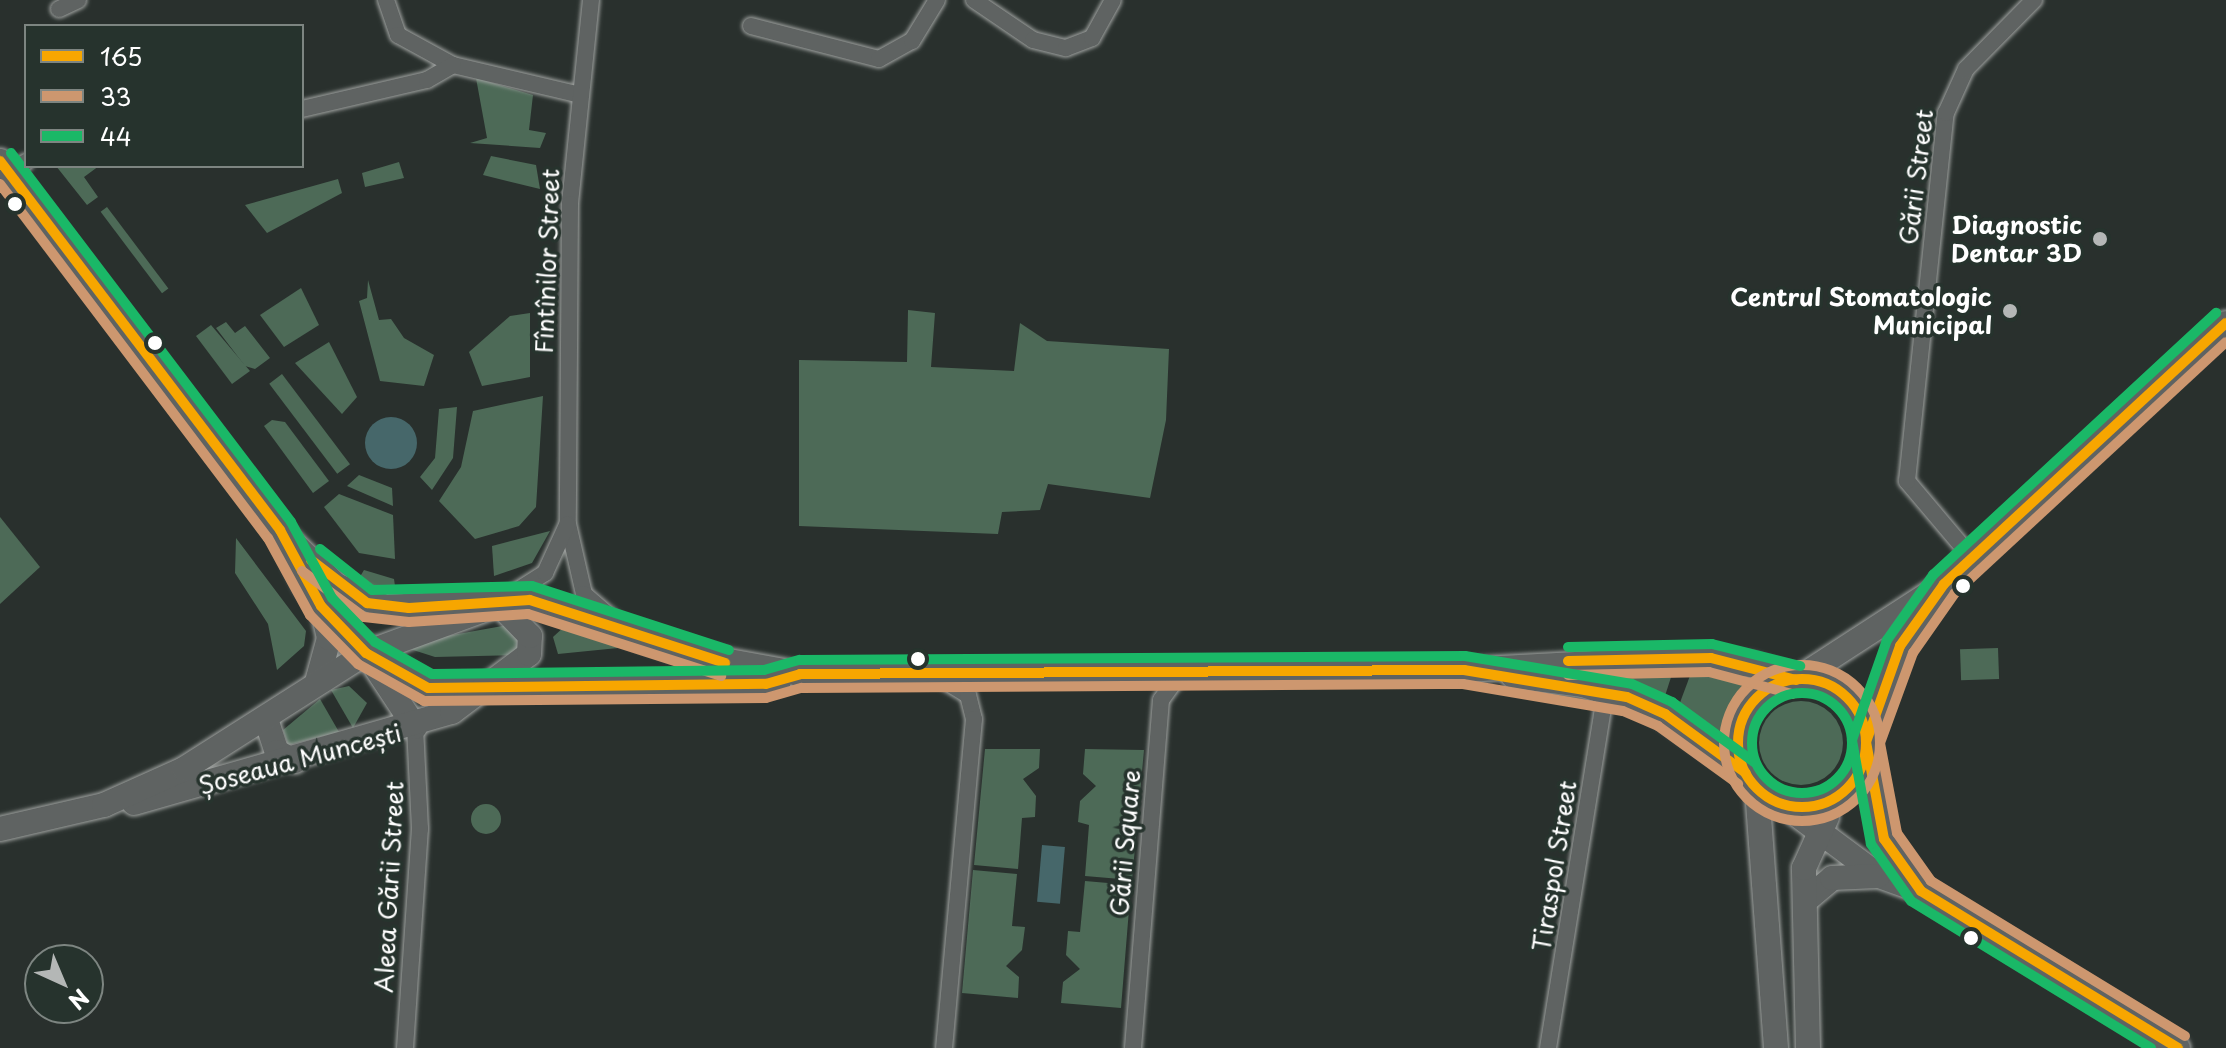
<!DOCTYPE html>
<html>
<head>
<meta charset="utf-8">
<style>
	body { margin:0 }
	#map { position:relative; width:2226px; height:1048px; overflow:hidden; background:#29302d; font-family:"Playpen Sans",sans-serif }
	div>[style] { position:absolute }
	[style*='--x'] { left:calc(var(--x)*1px); top:calc(var(--y)*1px); width:calc(var(--w)*1px); rotate:calc(var(--a)*1deg) }
	.green>* { inset:0; background:#4d6a57; transform-origin:0 0 }
	.round { border-radius:50% }
	.water>* { inset:0; background:#46676a; transform-origin:0 0 }
	.roads { filter:drop-shadow(0 0 2px #9fa2a0) drop-shadow(0 0 2px #9fa2a0) }
	.minor>* { height:16px; margin:-8px; padding:0 8px; transform-origin:8px; border-radius:8px; background:#5f6362 }
	.primary>* { height:24px; margin:-12px; padding:0 12px; transform-origin:12px; border-radius:12px; background:#5f6362 }
	.primary>.ring { margin:-12px; padding:0; box-sizing:content-box; background:none; border:24px solid #5f6362; border-radius:50% }
	.bus-1>* { height:10px; margin:-5px; padding:0 5px; transform-origin:5px; border-radius:5px; background:#f7a600 }
	.bus-1>.ring { margin:-5px; padding:0; box-sizing:content-box; background:none; border:10px solid #f7a600; border-radius:50% }
	.bus-2>* { height:10px; margin:-5px; padding:0 5px; transform-origin:5px; border-radius:5px; background:#cd976f }
	.bus-2>.ring { margin:-5px; padding:0; box-sizing:content-box; background:none; border:10px solid #cd976f; border-radius:50% }
	.bus-3>* { height:10px; margin:-5px; padding:0 5px; transform-origin:5px; border-radius:5px; background:#1ab867 }
	.bus-3>.ring { margin:-5px; padding:0; box-sizing:content-box; background:none; border:10px solid #1ab867; border-radius:50% }
	.dots>* { width:22px; height:22px; translate:-50% -50%; box-sizing:border-box; border:4px solid #26332d; border-radius:50% }
	span { translate:-50% -50%; white-space:nowrap; text-align:center; line-height:1.15; -webkit-text-stroke:7px #26332d; paint-order:stroke }
	.street-label { font-size:24px; color:#fff }
	.poi-label { font-size:24px; color:#fff; font-weight:700 }
	.right { translate:-100% -50%; text-align:right }
	.legend { position:absolute; left:24px; top:24px; width:280px; height:144px; box-sizing:border-box; background:#26332d; border:2px solid #7d8581; margin:0; padding:10px 14px; list-style:none; font-size:24px; color:#fff }
	.legend li { display:flex; align-items:center; gap:16px; height:40px }
	.legend b { width:40px; border:2px solid #7d8581 }
	.north { position:absolute; left:24px; top:944px; width:80px; height:80px; box-sizing:border-box; background:#26332d; border:2px solid #7d8581; border-radius:50%; rotate:136deg; font-size:22px; font-weight:700; line-height:32px; text-align:center; color:#fff }
	.north::after { content:''; display:block; margin:auto; width:28px; height:36px; background:#b4b7b6; clip-path:polygon(50% 0,100% 100%,50% 72%,0 100%) }
</style>
</head>
<body>
<div id="map">
	<div class="green">
		<div style="clip-path:polygon(476px 78px,533px 95px,529px 130px,546px 133px,540px 148px,470px 143px,487px 138px)"></div>
		<div style="clip-path:polygon(491px 156px,536px 165px,540px 189px,483px 175px)"></div>
		<div style="clip-path:polygon(399px 162px,404px 178px,365px 187px,362px 173px)"></div>
		<div style="clip-path:polygon(56px 166px,99px 166px,84px 177px,98px 197px,87px 205px)"></div>
		<div style="clip-path:polygon(338px 179px,342px 193px,267px 233px,245px 205px)"></div>
		<div style="left:107px;top:207px;width:102px;height:8px;rotate:53deg"></div>
		<div style="clip-path:polygon(368px 280px,379px 320px,391px 319px,404px 338px,434px 355px,424px 386px,380px 381px,359px 301px,367px 298px)"></div>
		<div style="clip-path:polygon(301px 288px,319px 325px,284px 347px,260px 315px)"></div>
		<div style="clip-path:polygon(908px 310px,935px 313px,931px 367px,1014px 371px,1020px 323px,1047px 341px,1169px 349px,1166px 420px,1150px 498px,1048px 484px,1040px 510px,1002px 512px,998px 534px,799px 526px,799px 360px,907px 362px)"></div>
		<div style="clip-path:polygon(530px 313px,530px 377px,482px 386px,469px 352px,510px 316px)"></div>
		<div style="clip-path:polygon(226px 322px,235px 333px,245px 326px,270px 358px,255px 369px,245px 366px,216px 328px)"></div>
		<div style="clip-path:polygon(211px 325px,250px 371px,232px 384px,196px 336px)"></div>
		<div style="clip-path:polygon(329px 342px,357px 397px,342px 414px,295px 363px)"></div>
		<div style="left:282px;top:374px;width:113px;height:16px;rotate:53deg"></div>
		<div style="clip-path:polygon(543px 396px,536px 507px,519px 526px,475px 539px,439px 501px,461px 467px,473px 411px)"></div>
		<div style="clip-path:polygon(457px 407px,453px 458px,432px 490px,420px 477px,435px 458px,439px 409px)"></div>
		<div style="clip-path:polygon(272px 420px,285px 422px,329px 481px,313px 493px,264px 426px)"></div>
		<div style="clip-path:polygon(359px 475px,392px 488px,393px 506px,347px 486px)"></div>
		<div style="clip-path:polygon(339px 494px,393px 515px,395px 559px,359px 553px,324px 507px)"></div>
		<div style="clip-path:polygon(0 517px,40px 567px,0 604px)"></div>
		<div style="clip-path:polygon(550px 531px,532px 563px,494px 576px,492px 546px)"></div>
		<div style="clip-path:polygon(236px 538px,306px 631px,304px 646px,277px 670px,268px 624px,235px 573px)"></div>
		<div style="clip-path:polygon(364px 570px,394px 579px,396px 593px,358px 580px)"></div>
		<div style="clip-path:polygon(508px 625px,518px 629px,518px 655px,435px 657px,410px 649px,419px 641px)"></div>
		<div style="clip-path:polygon(565px 626px,616px 644px,618px 648px,558px 654px,553px 637px)"></div>
		<div style="left:1998px;top:648px;width:31px;height:38px;rotate:88deg"></div>
		<div style="clip-path:polygon(1656px 670px,1673px 671px,1664px 699px,1595px 673px)"></div>
		<div style="clip-path:polygon(1691px 673px,1744px 684px,1717px 736px,1678px 708px)"></div>
		<div style="clip-path:polygon(349px 686px,367px 703px,353px 728px,331px 690px)"></div>
		<div style="clip-path:polygon(320px 699px,339px 732px,288px 745px,283px 730px)"></div>
		<div class="round" style="left:1759px;top:701px;width:84px;height:84px"></div>
		<div style="clip-path:polygon(985px 749px,1040px 749px,1039px 768px,1023px 779px,1036px 796px,1035px 817px,1022px 818px,1018px 869px,974px 865px)"></div>
		<div style="clip-path:polygon(1085px 749px,1144px 750px,1132px 880px,1085px 876px,1089px 825px,1078px 822px,1080px 801px,1096px 786px,1083px 774px)"></div>
		<div class="round" style="left:471px;top:804px;width:30px;height:30px"></div>
		<div style="clip-path:polygon(973px 870px,1017px 874px,1012px 926px,1025px 927px,1022px 950px,1006px 966px,1019px 977px,1018px 998px,962px 993px)"></div>
		<div style="clip-path:polygon(1085px 881px,1131px 885px,1121px 1008px,1061px 1003px,1063px 982px,1080px 969px,1066px 955px,1068px 931px,1080px 932px)"></div>
	</div>
	<div class="water">
		<div class="round" style="left:365px;top:417px;width:52px;height:52px"></div>
		<div style="left:1042px;top:845px;width:23px;height:57px;rotate:5deg"></div>
	</div>
	<div class="roads">
		<div class="minor">
			<div style="--x:386;--y:0;--w:37;--a:71"></div>
			<div style="--x:398;--y:35;--w:63;--a:28.6"></div>
			<div style="--x:453;--y:65;--w:131;--a:13.2"></div>
			<div style="--x:591;--y:0;--w:205;--a:95.9"></div>
			<div style="--x:570;--y:204;--w:320;--a:90.4"></div>
			<div style="--x:568;--y:524;--w:72;--a:77.1"></div>
			<div style="--x:584;--y:594;--w:49;--a:40.9"></div>
			<div style="--x:974;--y:0;--w:71;--a:34.1"></div>
			<div style="--x:1033;--y:40;--w:34;--a:14"></div>
			<div style="--x:1066;--y:48;--w:28;--a:-21"></div>
			<div style="--x:1092;--y:38;--w:43;--a:-61.1"></div>
			<div style="--x:59;--y:9;--w:21;--a:-25"></div>
			<div style="--x:751;--y:26;--w:132;--a:14.5"></div>
			<div style="--x:879;--y:59;--w:38;--a:-29"></div>
			<div style="--x:912;--y:41;--w:48;--a:-58.6"></div>
			<div style="--x:302;--y:109;--w:128;--a:-13.1"></div>
			<div style="--x:427;--y:80;--w:30;--a:-30"></div>
			<div style="--x:9;--y:173;--w:20;--a:-33"></div>
			<div style="--x:1972;--y:558;--w:101;--a:-130.2"></div>
			<div style="--x:1907;--y:481;--w:370;--a:-84"></div>
			<div style="--x:1946;--y:113;--w:48;--a:-65.6"></div>
			<div style="--x:1966;--y:69;--w:97;--a:-45.4"></div>
			<div style="--x:504;--y:599;--w:49;--a:-32.4"></div>
			<div style="--x:545;--y:573;--w:53;--a:-65.4"></div>
			<div style="--x:938;--y:677;--w:35;--a:31"></div>
			<div style="--x:968;--y:695;--w:25;--a:76"></div>
			<div style="--x:974;--y:719;--w:330;--a:95.2"></div>
			<div style="--x:405;--y:1048;--w:220;--a:-86.1"></div>
			<div style="--x:420;--y:829;--w:102;--a:-92.8"></div>
			<div style="--x:1133;--y:1048;--w:349;--a:-85.4"></div>
			<div style="--x:1161;--y:700;--w:24;--a:-54"></div>
			<div style="--x:1175;--y:681;--w:17;--a:-24"></div>
			<div style="--x:1548;--y:1048;--w:362;--a:-80.8"></div>
		</div>
		<div class="primary">
			<div style="--x:0;--y:161;--w:463;--a:52.8"></div>
			<div style="--x:280;--y:530;--w:78;--a:44.5"></div>
			<div style="--x:336;--y:585;--w:54;--a:24.2"></div>
			<div style="--x:385;--y:607;--w:145;--a:-2.8"></div>
			<div style="--x:530;--y:600;--w:169;--a:18.6"></div>
			<div style="--x:690;--y:654;--w:112;--a:10.3"></div>
			<div style="--x:800;--y:674;--w:664;--a:-0.35"></div>
			<div style="--x:1464;--y:670;--w:219;--a:-3.1"></div>
			<div style="--x:1683;--y:658;--w:69;--a:5.8"></div>
			<div style="--x:1752;--y:665;--w:46;--a:18.8"></div>
			<div style="--x:1796;--y:680;--w:176;--a:-33"></div>
			<div style="--x:286;--y:544;--w:44;--a:64.6"></div>
			<div style="--x:305;--y:584;--w:67;--a:49.9"></div>
			<div style="--x:348;--y:635;--w:96;--a:33.5"></div>
			<div style="--x:428;--y:688;--w:351;--a:-1.1"></div>
			<div style="--x:372;--y:662;--w:78;--a:56.5"></div>
			<div style="--x:1513;--y:676;--w:71;--a:7.3"></div>
			<div style="--x:1583;--y:685;--w:69;--a:17.7"></div>
			<div style="--x:1649;--y:706;--w:118;--a:34.6"></div>
			<div class="ring" style="left:1738px;top:679px;width:104px;height:104px"></div>
			<div style="--x:317;--y:682;--w:46;--a:-74.7"></div>
			<div style="--x:329;--y:638;--w:31;--a:-103"></div>
			<div style="--x:266;--y:719;--w:35;--a:72"></div>
			<div style="--x:277;--y:752;--w:20;--a:27"></div>
			<div style="--x:1757;--y:789;--w:260;--a:85.8"></div>
			<div style="--x:134;--y:803;--w:331;--a:-16"></div>
			<div style="--x:452;--y:712;--w:96;--a:-37"></div>
			<div style="--x:529;--y:654;--w:18;--a:-87"></div>
			<div style="--x:530;--y:636;--w:46;--a:-134.1"></div>
			<div style="--x:1781;--y:803;--w:122;--a:36.7"></div>
			<div style="--x:1879;--y:876;--w:45;--a:19.7"></div>
			<div style="--x:1921;--y:891;--w:301;--a:31.4"></div>
			<div style="--x:0;--y:829;--w:107;--a:-13"></div>
			<div style="--x:104;--y:805;--w:88;--a:-24.2"></div>
			<div style="--x:184;--y:769;--w:216;--a:-32.5"></div>
			<div style="--x:366;--y:653;--w:131;--a:-20.1"></div>
			<div style="--x:1921;--y:891;--w:64;--a:-125.4"></div>
			<div style="--x:1884;--y:839;--w:99;--a:-100.5"></div>
			<div style="--x:1866;--y:742;--w:102;--a:-70.5"></div>
			<div style="--x:1900;--y:646;--w:76;--a:-54.6"></div>
			<div style="--x:1944;--y:584;--w:384;--a:-42.8"></div>
			<div style="--x:1805;--y:901;--w:35;--a:-40"></div>
			<div style="--x:1832;--y:878;--w:46;--a:-2.5"></div>
			<div style="--x:1808;--y:1048;--w:180;--a:-91.3"></div>
			<div style="--x:1804;--y:868;--w:56;--a:-65.7"></div>
		</div>
	</div>
	<div class="bus-1">
		<div style="--x:0;--y:161;--w:463;--a:52.8"></div>
		<div style="--x:280;--y:530;--w:86;--a:61.7"></div>
		<div style="--x:321;--y:606;--w:65;--a:46.2"></div>
		<div style="--x:366;--y:653;--w:71;--a:29.4"></div>
		<div style="--x:428;--y:688;--w:338;--a:-0.7"></div>
		<div style="--x:766;--y:684;--w:35;--a:-16"></div>
		<div style="--x:800;--y:674;--w:664;--a:-0.35"></div>
		<div style="--x:1464;--y:670;--w:165;--a:9.4"></div>
		<div style="--x:1627;--y:697;--w:42;--a:24.1"></div>
		<div style="--x:1665;--y:714;--w:100;--a:36.1"></div>
		<div style="--x:311;--y:560;--w:71;--a:37.5"></div>
		<div style="--x:367;--y:603;--w:42;--a:6.8"></div>
		<div style="--x:409;--y:608;--w:121;--a:-3.8"></div>
		<div style="--x:530;--y:600;--w:205;--a:17.9"></div>
		<div style="--x:1568;--y:661;--w:143;--a:-1.2"></div>
		<div style="--x:1711;--y:658;--w:88;--a:14.5"></div>
		<div class="ring" style="left:1738px;top:679px;width:118px;height:118px"></div>
		<div style="--x:2178;--y:1048;--w:301;--a:-148.6"></div>
		<div style="--x:1921;--y:891;--w:64;--a:-125.4"></div>
		<div style="--x:1884;--y:839;--w:99;--a:-100.5"></div>
		<div style="--x:1866;--y:742;--w:102;--a:-70.5"></div>
		<div style="--x:1900;--y:646;--w:76;--a:-54.6"></div>
		<div style="--x:1944;--y:584;--w:384;--a:-42.8"></div>
	</div>
	<div class="bus-2">
		<div style="--x:0;--y:184;--w:444;--a:52.9"></div>
		<div style="--x:268;--y:538;--w:88;--a:61.4"></div>
		<div style="--x:310;--y:615;--w:69;--a:45.6"></div>
		<div style="--x:358;--y:664;--w:76;--a:29.3"></div>
		<div style="--x:424;--y:701;--w:342;--a:-0.5"></div>
		<div style="--x:766;--y:698;--w:37;--a:-16"></div>
		<div style="--x:802;--y:688;--w:661;--a:-0.35"></div>
		<div style="--x:1463;--y:684;--w:162;--a:9.6"></div>
		<div style="--x:1623;--y:711;--w:38;--a:23"></div>
		<div style="--x:1658;--y:726;--w:99;--a:35.9"></div>
		<div style="--x:302;--y:571;--w:77;--a:36.6"></div>
		<div style="--x:364;--y:617;--w:45;--a:6.3"></div>
		<div style="--x:409;--y:622;--w:119;--a:-3.8"></div>
		<div style="--x:528;--y:614;--w:203;--a:17.8"></div>
		<div class="ring" style="left:1724px;top:665px;width:146px;height:146px"></div>
		<div style="--x:1568;--y:675;--w:141;--a:-1.2"></div>
		<div style="--x:1709;--y:672;--w:86;--a:14.8"></div>
		<div style="--x:2185;--y:1036;--w:298;--a:-148.6"></div>
		<div style="--x:1931;--y:881;--w:59;--a:-125.3"></div>
		<div style="--x:1897;--y:833;--w:92;--a:-100.7"></div>
		<div style="--x:1880;--y:743;--w:96;--a:-69.9"></div>
		<div style="--x:1913;--y:653;--w:73;--a:-55"></div>
		<div style="--x:1955;--y:593;--w:369;--a:-42.8"></div>
	</div>
	<div class="bus-3">
		<div style="--x:11;--y:153;--w:463;--a:52.8"></div>
		<div style="--x:291;--y:522;--w:86;--a:61.7"></div>
		<div style="--x:332;--y:598;--w:62;--a:45.7"></div>
		<div style="--x:375;--y:642;--w:65;--a:29.3"></div>
		<div style="--x:432;--y:674;--w:332;--a:-0.7"></div>
		<div style="--x:764;--y:670;--w:37;--a:-16"></div>
		<div style="--x:800;--y:660;--w:665;--a:-0.34"></div>
		<div style="--x:1465;--y:656;--w:169;--a:9.5"></div>
		<div style="--x:1632;--y:684;--w:44;--a:24.2"></div>
		<div style="--x:1672;--y:702;--w:102;--a:36.2"></div>
		<div style="--x:320;--y:549;--w:66;--a:38.3"></div>
		<div style="--x:372;--y:590;--w:160;--a:-1.4"></div>
		<div style="--x:532;--y:586;--w:207;--a:18"></div>
		<div style="--x:1568;--y:647;--w:144;--a:-1.2"></div>
		<div style="--x:1712;--y:644;--w:91;--a:14"></div>
		<div class="ring" style="left:1752px;top:693px;width:90px;height:90px"></div>
		<div style="--x:2151;--y:1048;--w:281;--a:-148.5"></div>
		<div style="--x:1911;--y:901;--w:70;--a:-125.1"></div>
		<div style="--x:1871;--y:844;--w:106;--a:-100.4"></div>
		<div style="--x:1852;--y:740;--w:106;--a:-70.7"></div>
		<div style="--x:1887;--y:640;--w:80;--a:-54.7"></div>
		<div style="--x:1933;--y:575;--w:386;--a:-42.8"></div>
	</div>
	<div class="dots">
		<div style="left:15px;top:204px;background:#fff"></div>
		<div style="left:2100px;top:239px;background:#b4b7b6"></div>
		<div style="left:2010px;top:311px;background:#b4b7b6"></div>
		<div style="left:155px;top:343px;background:#fff"></div>
		<div style="left:1963px;top:586px;background:#fff"></div>
		<div style="left:918px;top:659px;background:#fff"></div>
		<div style="left:1971px;top:938px;background:#fff"></div>
	</div>
	<div class="street-label">
		<span style="left:1916px;top:177px;rotate:-83deg">Gării Street</span>
		<span style="left:547px;top:261px;rotate:-88deg">Fîntînilor Street</span>
		<span style="left:300px;top:759px;rotate:-15deg">Șoseaua Muncești</span>
		<span style="left:1125px;top:843px;rotate:-85deg">Gării Square</span>
		<span style="left:1554px;top:866px;rotate:-81deg">Tiraspol Street</span>
		<span style="left:389px;top:887px;rotate:-87deg">Aleea Gării Street</span>
	</div>
	<div class="poi-label">
		<span class="right" style="left:2082px;top:239px">Diagnostic<br>Dentar 3D</span>
		<span class="right" style="left:1992px;top:311px">Centrul Stomatologic<br>Municipal</span>
	</div>
	<ul class="legend">
	<li><b style="height:10px;background:#f7a600"></b>165</li>
	<li><b style="height:10px;background:#cd976f"></b>33</li>
	<li><b style="height:10px;background:#1ab867"></b>44</li>
	</ul>
	<div class="north">N</div>
</div>
</body>
</html>
